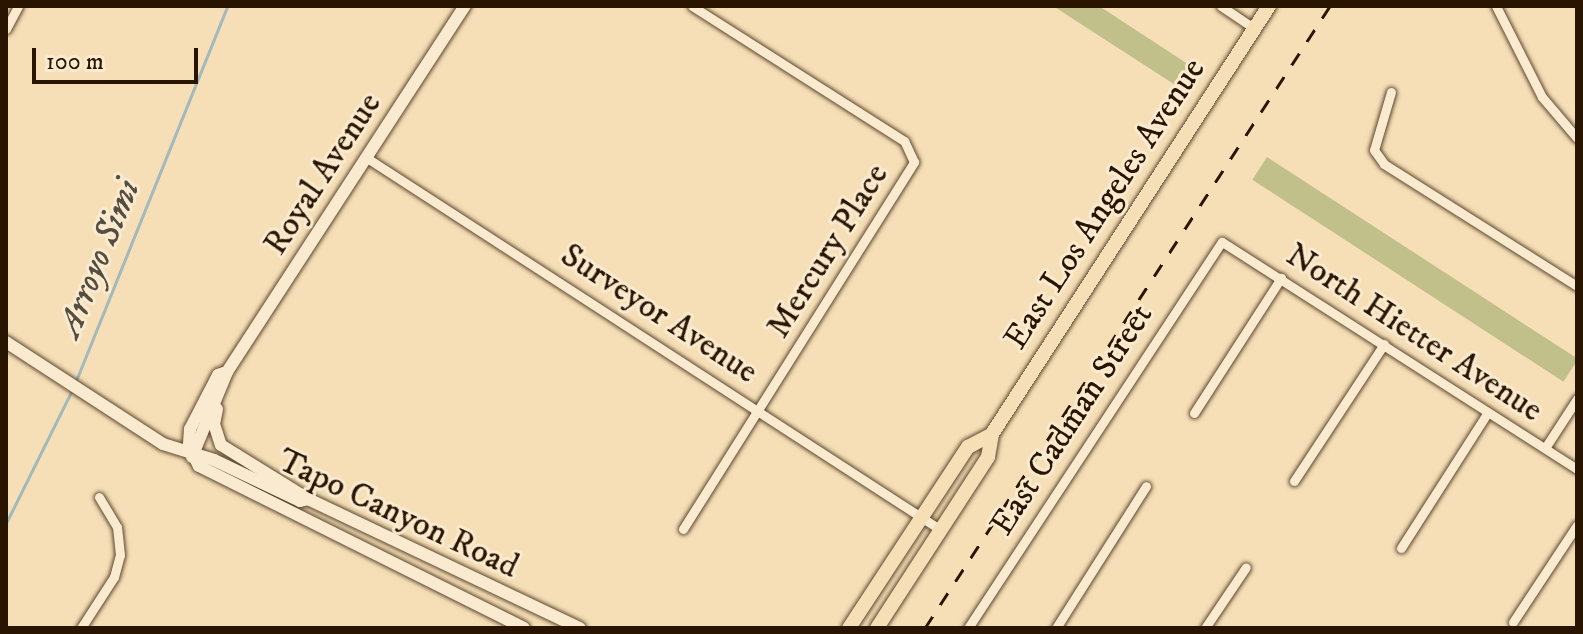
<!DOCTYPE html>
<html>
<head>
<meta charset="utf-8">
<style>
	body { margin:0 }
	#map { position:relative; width:1583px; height:634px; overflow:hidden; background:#f6dfb7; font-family:"IM FELL DW Pica",serif }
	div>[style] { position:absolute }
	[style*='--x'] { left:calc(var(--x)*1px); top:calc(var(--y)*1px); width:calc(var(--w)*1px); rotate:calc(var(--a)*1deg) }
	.green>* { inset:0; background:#c2c08a; transform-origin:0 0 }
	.stream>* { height:3px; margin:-1.5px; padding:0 1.5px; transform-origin:1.5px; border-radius:1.5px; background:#a3b9bb }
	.roads { filter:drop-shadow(0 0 2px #5c472e) drop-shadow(0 0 2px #5c472e) }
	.street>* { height:9px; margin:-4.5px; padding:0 4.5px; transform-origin:4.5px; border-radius:4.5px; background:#f9ead0 }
	.secondary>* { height:12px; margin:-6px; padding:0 6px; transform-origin:6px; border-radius:6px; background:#f9ead0 }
	.primary>* { height:14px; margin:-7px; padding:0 7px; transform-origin:7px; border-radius:7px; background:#f6dfb7 }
	.rail>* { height:3px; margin-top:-1.5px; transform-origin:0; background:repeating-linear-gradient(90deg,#291400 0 14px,transparent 0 28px) }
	span { translate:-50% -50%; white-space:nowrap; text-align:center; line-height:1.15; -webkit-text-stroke:6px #f9ead0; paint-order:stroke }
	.street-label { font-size:34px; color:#291400 }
	.water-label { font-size:36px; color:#544e41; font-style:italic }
	.frame { position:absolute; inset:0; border:8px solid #291400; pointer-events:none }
	.scale { position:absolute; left:32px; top:48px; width:166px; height:36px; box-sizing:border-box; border:4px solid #291400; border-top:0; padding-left:10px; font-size:24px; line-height:28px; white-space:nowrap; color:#291400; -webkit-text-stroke:6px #f9ead0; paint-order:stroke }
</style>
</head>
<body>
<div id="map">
	<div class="green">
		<div style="clip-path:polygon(1053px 6px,1099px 6px,1197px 70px,1183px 90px)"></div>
		<div style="left:1267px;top:157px;width:371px;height:27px;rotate:33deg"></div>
	</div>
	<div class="stream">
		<div style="--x:75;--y:383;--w:406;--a:-68"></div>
		<div style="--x:6;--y:523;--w:148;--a:-63.6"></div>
	</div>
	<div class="roads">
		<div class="street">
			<div style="--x:1221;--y:6;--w:40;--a:34"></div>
			<div style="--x:1496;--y:6;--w:102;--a:63.2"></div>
			<div style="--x:1542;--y:97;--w:54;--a:49.5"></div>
			<div style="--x:6;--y:29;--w:26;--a:-62"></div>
			<div style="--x:1391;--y:92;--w:60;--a:106.3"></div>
			<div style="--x:1374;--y:150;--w:17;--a:54"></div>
			<div style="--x:1384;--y:164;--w:228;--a:32.3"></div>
			<div style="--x:367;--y:158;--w:684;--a:32.95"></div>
			<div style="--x:1194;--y:413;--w:161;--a:-57.2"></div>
			<div style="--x:1545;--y:448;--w:59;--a:-56.9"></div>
			<div style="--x:1294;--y:481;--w:164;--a:-56.7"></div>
			<div style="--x:683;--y:529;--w:434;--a:-57.8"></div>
			<div style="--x:914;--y:162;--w:23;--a:-115"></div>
			<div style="--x:904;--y:141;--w:251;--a:-147.5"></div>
			<div style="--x:1401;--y:548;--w:161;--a:-57.4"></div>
			<div style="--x:1513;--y:622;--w:116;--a:-56.6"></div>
			<div style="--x:81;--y:628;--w:61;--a:-57.1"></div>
			<div style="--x:114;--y:577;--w:23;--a:-75"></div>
			<div style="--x:120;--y:555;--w:28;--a:-96"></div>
			<div style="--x:117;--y:527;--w:35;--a:-121"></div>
			<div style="--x:968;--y:628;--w:462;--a:-56.7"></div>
			<div style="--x:1222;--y:242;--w:421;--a:32.6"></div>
			<div style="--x:1056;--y:628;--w:168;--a:-57.6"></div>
			<div style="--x:1205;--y:628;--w:73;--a:-56.1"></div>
		</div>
		<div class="secondary">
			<div style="--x:6;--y:342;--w:187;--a:33"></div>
			<div style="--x:163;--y:444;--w:53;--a:17.4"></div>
			<div style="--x:214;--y:460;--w:95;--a:25.5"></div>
			<div style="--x:300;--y:501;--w:8;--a:-14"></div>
			<div style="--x:308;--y:499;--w:301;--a:25.4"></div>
			<div style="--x:227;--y:372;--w:9;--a:162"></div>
			<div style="--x:218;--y:375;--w:61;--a:117.4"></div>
			<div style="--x:190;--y:429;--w:16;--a:94"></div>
			<div style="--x:189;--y:445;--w:23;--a:65"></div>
			<div style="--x:199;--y:466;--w:363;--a:26.5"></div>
			<div style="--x:217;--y:409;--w:15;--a:101"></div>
			<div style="--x:214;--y:424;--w:22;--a:72"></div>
			<div style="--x:221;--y:445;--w:102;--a:31.8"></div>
			<div style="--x:192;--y:457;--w:92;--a:-67.6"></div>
			<div style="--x:227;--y:372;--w:437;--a:-57"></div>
		</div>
		<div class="primary">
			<div style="--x:849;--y:628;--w:217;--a:-56.7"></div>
			<div style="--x:968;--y:447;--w:27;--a:-28"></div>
			<div style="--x:877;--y:628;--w:204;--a:-57"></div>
			<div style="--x:988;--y:457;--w:23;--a:-80"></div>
			<div style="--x:992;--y:434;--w:510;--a:-57.09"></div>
		</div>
	</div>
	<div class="rail">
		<div style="--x:925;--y:628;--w:742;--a:-56.93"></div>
	</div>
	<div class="street-label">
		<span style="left:323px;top:174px;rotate:-57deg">Royal Avenue</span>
		<span style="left:1105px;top:204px;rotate:-57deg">East Los Angeles Avenue</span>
		<span style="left:828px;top:251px;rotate:-58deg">Mercury Place</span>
		<span style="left:659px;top:314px;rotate:33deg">Surveyor Avenue</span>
		<span style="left:1414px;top:333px;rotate:33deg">North Hietter Avenue</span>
		<span style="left:1072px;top:420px;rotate:-57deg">East Cadman Street</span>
		<span style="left:398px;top:514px;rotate:25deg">Tapo Canyon Road</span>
	</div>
	<div class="water-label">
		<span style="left:99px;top:258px;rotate:-68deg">Arroyo Simi</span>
	</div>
	<div class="frame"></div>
	<div class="scale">100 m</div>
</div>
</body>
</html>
